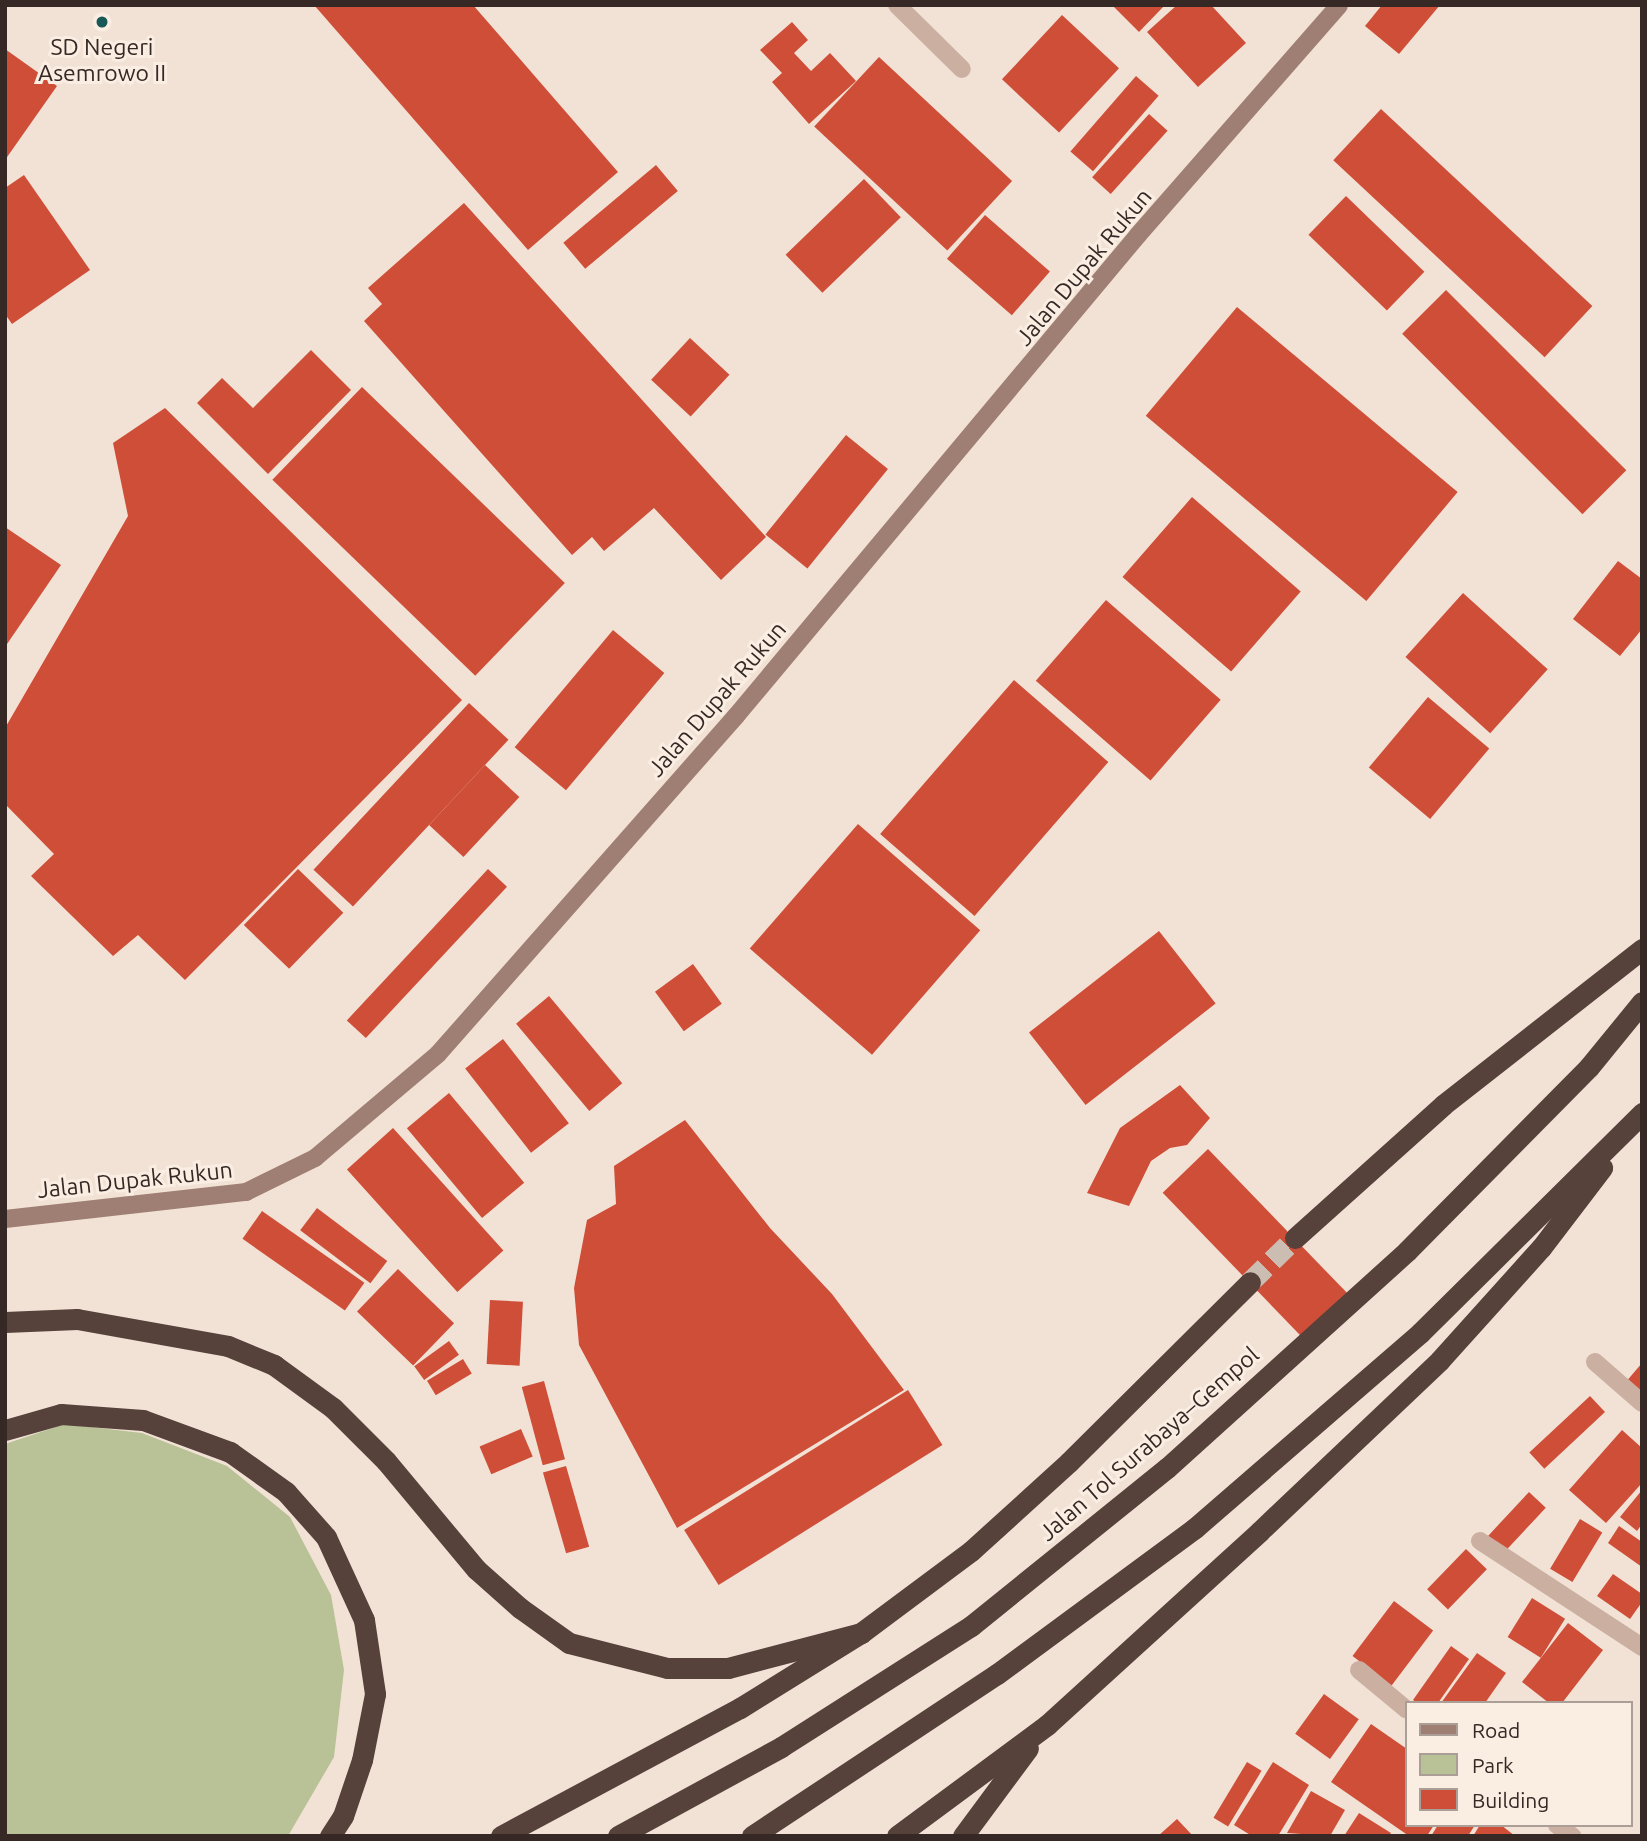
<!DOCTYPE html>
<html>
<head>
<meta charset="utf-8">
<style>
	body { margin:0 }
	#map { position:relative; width:1647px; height:1841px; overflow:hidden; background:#f2e2d6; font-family:Ubuntu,sans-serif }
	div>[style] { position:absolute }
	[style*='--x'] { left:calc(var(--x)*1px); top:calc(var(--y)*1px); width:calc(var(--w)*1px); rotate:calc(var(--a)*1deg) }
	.green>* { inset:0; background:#b8c296 }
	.building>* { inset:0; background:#cf4e38; transform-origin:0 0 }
	.motorway-tunnel>* { height:21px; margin-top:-10.5px; transform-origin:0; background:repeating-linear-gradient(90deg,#ccbdb3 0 21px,transparent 0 31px) }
	.minor>* { height:18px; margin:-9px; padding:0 9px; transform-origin:9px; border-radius:9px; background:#cbb0a2 }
	.secondary>* { height:18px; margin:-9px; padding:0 9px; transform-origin:9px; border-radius:9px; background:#9f7f73 }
	.motorway>* { height:21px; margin:-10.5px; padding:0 10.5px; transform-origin:10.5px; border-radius:10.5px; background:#56413b }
	.dots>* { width:19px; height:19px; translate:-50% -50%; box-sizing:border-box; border:4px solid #faede2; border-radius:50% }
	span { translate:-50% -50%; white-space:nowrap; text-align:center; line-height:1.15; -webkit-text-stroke:6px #faede2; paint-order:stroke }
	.poi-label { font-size:23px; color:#352825 }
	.street-label { font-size:23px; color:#352825 }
	.frame { position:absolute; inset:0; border:7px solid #352825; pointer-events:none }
	.legend { position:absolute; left:1405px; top:1701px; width:228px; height:126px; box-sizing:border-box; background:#faede2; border:2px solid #ab9e96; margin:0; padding:9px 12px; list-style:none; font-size:21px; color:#352825 }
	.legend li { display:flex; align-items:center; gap:14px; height:35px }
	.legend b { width:35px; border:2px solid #ab9e96 }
</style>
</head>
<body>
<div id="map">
	<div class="green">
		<div style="clip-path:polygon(65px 1424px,142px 1433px,227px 1466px,290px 1517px,331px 1595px,344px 1670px,334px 1757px,288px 1836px,5px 1836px,5px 1444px)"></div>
	</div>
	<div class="building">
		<div style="clip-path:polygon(314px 5px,473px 5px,618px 172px,528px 250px)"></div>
		<div style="clip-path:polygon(1112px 5px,1165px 5px,1139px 32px)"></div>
		<div style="clip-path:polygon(1177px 5px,1211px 5px,1246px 43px,1198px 87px,1147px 32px)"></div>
		<div style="clip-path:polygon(1382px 5px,1440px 5px,1399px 54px,1365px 26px)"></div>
		<div style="left:1062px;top:15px;width:78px;height:88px;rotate:43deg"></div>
		<div style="clip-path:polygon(792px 22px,808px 40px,794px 53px,811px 71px,830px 53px,856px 81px,809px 124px,772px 82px,782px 73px,760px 50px)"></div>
		<div style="clip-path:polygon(5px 49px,57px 86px,5px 160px)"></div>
		<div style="left:879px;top:57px;width:182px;height:95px;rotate:43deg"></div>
		<div style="left:1136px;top:76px;width:30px;height:100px;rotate:41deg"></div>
		<div style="left:1381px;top:109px;width:289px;height:70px;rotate:43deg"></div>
		<div style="left:1149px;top:114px;width:25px;height:85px;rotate:42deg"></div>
		<div style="left:656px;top:165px;width:34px;height:121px;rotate:50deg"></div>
		<div style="clip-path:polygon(24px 175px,90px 270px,12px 324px,5px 314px,5px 188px)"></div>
		<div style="left:864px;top:179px;width:53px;height:109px;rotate:46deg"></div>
		<div style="left:1346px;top:196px;width:109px;height:54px;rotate:44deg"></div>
		<div style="clip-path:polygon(464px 203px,766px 537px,721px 580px,654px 508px,604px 551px,592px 537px,572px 555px,364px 321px,382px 304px,368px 288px)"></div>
		<div style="left:985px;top:215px;width:86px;height:58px;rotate:41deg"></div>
		<div style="left:1446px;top:290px;width:255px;height:62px;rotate:45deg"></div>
		<div style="left:1237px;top:307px;width:288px;height:142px;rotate:40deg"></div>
		<div style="left:690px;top:338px;width:54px;height:57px;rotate:43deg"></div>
		<div style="clip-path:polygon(311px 350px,351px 390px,268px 474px,197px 403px,222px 378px,253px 408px)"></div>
		<div style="left:362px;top:387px;width:282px;height:129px;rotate:44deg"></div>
		<div style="clip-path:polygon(165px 408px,462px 700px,185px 980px,138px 935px,113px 956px,31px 876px,54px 854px,5px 804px,5px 728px,128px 516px,113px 443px)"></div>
		<div style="left:846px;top:435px;width:54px;height:128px;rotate:39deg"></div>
		<div style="left:1192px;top:497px;width:144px;height:106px;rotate:41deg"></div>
		<div style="clip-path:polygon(5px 527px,61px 565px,5px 647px)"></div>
		<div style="clip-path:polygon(1618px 561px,1642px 579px,1642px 629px,1620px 656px,1573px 619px)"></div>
		<div style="left:1463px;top:593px;width:114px;height:86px;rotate:42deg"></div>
		<div style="left:1106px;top:600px;width:152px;height:107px;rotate:41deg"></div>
		<div style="left:613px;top:630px;width:67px;height:153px;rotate:40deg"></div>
		<div style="left:1014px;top:680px;width:125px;height:204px;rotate:41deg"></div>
		<div style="left:1428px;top:697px;width:80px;height:92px;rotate:40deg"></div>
		<div style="left:469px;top:703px;width:54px;height:228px;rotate:43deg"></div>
		<div style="left:485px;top:765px;width:47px;height:82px;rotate:43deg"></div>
		<div style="left:858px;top:824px;width:162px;height:165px;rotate:41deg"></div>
		<div style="left:298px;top:869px;width:63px;height:78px;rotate:44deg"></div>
		<div style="left:488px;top:869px;width:26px;height:207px;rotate:43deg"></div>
		<div style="left:1159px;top:931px;width:92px;height:165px;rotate:52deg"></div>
		<div style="left:693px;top:964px;width:49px;height:47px;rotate:54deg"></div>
		<div style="left:549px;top:996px;width:114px;height:43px;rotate:50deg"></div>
		<div style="left:503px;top:1039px;width:107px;height:48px;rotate:52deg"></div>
		<div style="clip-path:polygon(1180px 1085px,1210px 1118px,1187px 1145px,1170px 1148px,1151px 1161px,1129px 1206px,1087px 1193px,1120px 1128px)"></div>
		<div style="left:449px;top:1093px;width:117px;height:55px;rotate:50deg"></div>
		<div style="clip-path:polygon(685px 1120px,770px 1228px,832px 1294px,904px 1390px,677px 1528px,579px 1345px,574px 1288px,587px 1220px,616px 1204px,614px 1166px)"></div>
		<div style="left:393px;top:1128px;width:165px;height:62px;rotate:48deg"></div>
		<div style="left:1208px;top:1149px;width:200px;height:63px;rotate:46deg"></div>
		<div style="left:317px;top:1208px;width:88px;height:28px;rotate:37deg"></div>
		<div style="left:262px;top:1211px;width:125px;height:34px;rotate:35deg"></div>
		<div style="left:398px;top:1269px;width:78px;height:59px;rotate:44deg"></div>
		<div style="left:490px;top:1300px;width:33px;height:64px;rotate:3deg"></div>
		<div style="left:449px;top:1341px;width:17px;height:43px;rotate:54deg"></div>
		<div style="left:463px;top:1359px;width:17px;height:42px;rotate:59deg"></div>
		<div style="clip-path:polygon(1642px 1363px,1642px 1397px,1625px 1383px)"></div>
		<div style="left:544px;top:1381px;width:81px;height:23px;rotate:75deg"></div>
		<div style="left:908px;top:1390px;width:65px;height:264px;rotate:58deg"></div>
		<div style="left:1590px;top:1396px;width:22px;height:83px;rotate:47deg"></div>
		<div style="left:521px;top:1429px;width:30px;height:45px;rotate:67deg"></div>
		<div style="clip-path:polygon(1622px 1430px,1642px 1448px,1642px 1483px,1606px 1523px,1569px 1490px)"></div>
		<div style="left:566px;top:1466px;width:84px;height:24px;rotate:74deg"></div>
		<div style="clip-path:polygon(1642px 1490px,1642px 1524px,1637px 1531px,1620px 1517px)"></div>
		<div style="left:1529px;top:1492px;width:23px;height:60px;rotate:43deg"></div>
		<div style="left:1580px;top:1519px;width:26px;height:58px;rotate:31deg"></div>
		<div style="clip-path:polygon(1619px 1526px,1642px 1542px,1642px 1567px,1608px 1543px)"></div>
		<div style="left:1466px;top:1549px;width:29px;height:56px;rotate:44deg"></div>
		<div style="clip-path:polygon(1613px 1574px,1642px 1594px,1642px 1602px,1630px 1619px,1597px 1596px)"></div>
		<div style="left:1532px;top:1598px;width:39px;height:46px;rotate:32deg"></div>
		<div style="left:1394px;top:1601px;width:49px;height:69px;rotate:37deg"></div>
		<div style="clip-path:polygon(1568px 1623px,1603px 1650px,1562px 1703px,1549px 1703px,1522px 1682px)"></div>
		<div style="clip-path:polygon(1451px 1646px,1469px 1659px,1438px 1703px,1417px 1703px,1413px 1700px)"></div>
		<div style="clip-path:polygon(1477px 1653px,1506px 1673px,1485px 1703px,1441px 1703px)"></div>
		<div style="left:1324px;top:1694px;width:43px;height:49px;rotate:36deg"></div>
		<div style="clip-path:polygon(1371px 1724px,1407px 1749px,1407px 1825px,1434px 1825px,1427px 1836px,1409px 1836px,1331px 1782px)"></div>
		<div style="left:1247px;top:1762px;width:17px;height:65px;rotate:31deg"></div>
		<div style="clip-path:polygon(1273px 1762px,1309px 1785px,1278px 1836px,1252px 1836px,1234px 1825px)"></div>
		<div style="clip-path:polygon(1311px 1791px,1345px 1810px,1330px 1836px,1287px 1833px)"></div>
		<div style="clip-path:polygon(1359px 1813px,1391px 1833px,1389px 1836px,1344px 1836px)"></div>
		<div style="clip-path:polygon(1177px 1819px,1193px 1836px,1158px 1836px)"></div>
		<div style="clip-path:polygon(1438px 1825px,1475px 1825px,1468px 1836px,1431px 1836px)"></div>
		<div style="clip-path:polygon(1480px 1825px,1501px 1825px,1515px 1836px,1473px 1836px)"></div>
	</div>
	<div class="motorway-tunnel">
		<div style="--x:1250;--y:1282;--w:63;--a:-44.4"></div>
	</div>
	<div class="minor">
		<div style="--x:897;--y:5;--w:91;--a:44.6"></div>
		<div style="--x:1595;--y:1362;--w:62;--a:41.1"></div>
		<div style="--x:1480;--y:1541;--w:194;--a:33.2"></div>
		<div style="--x:1359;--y:1670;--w:62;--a:39.8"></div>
		<div style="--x:1557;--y:1825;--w:19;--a:36"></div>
	</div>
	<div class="secondary">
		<div style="--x:5;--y:1219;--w:243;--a:-6.4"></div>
		<div style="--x:246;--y:1192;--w:77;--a:-26.2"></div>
		<div style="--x:315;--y:1158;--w:161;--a:-40.2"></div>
		<div style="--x:438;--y:1054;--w:451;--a:-48.6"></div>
		<div style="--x:736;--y:716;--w:627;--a:-50.11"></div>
		<div style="--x:1138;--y:235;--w:305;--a:-48.8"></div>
	</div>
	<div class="motorway">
		<div style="--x:1295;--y:1238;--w:199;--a:-41.9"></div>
		<div style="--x:1443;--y:1105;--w:253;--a:-38.1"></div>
		<div style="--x:5;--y:1322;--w:72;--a:-2.4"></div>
		<div style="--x:77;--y:1319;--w:153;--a:10.1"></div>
		<div style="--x:228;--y:1346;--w:50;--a:22.4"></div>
		<div style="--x:274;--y:1365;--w:73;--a:36.1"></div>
		<div style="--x:333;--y:1408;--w:75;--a:45"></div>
		<div style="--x:386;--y:1461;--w:141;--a:50.2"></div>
		<div style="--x:476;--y:1569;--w:59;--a:41.6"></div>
		<div style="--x:520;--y:1608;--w:60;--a:35.5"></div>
		<div style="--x:569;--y:1643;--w:101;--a:14.3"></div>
		<div style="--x:667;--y:1668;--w:61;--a:0"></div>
		<div style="--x:728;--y:1668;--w:138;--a:-14.7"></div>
		<div style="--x:5;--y:1430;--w:58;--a:-15.9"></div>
		<div style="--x:61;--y:1414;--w:82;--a:4.2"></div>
		<div style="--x:143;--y:1420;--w:93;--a:20.2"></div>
		<div style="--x:230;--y:1452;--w:69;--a:35.5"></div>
		<div style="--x:286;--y:1492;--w:60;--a:48.4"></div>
		<div style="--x:326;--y:1537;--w:91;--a:65.4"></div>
		<div style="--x:364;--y:1620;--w:75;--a:81.5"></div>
		<div style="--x:375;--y:1694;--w:67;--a:101.1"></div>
		<div style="--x:362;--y:1760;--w:59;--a:108.7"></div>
		<div style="--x:343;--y:1816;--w:24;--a:123"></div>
		<div style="--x:501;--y:1836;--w:271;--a:-28.2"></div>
		<div style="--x:740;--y:1708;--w:142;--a:-31.8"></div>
		<div style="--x:861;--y:1633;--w:137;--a:-36.7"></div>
		<div style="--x:971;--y:1551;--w:132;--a:-42.2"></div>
		<div style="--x:1069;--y:1462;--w:255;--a:-44.8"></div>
		<div style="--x:618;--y:1836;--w:186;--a:-28.6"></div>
		<div style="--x:781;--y:1747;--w:225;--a:-32.5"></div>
		<div style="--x:971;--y:1626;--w:252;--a:-38.9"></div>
		<div style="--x:1167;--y:1468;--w:324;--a:-42.1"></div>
		<div style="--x:1407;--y:1251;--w:259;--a:-45.3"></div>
		<div style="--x:1589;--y:1067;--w:84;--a:-50.8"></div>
		<div style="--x:752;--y:1836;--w:294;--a:-33.5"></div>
		<div style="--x:997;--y:1674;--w:246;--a:-36.4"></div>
		<div style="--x:1195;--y:1528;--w:298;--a:-40.9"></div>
		<div style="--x:1420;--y:1333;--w:313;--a:-44.7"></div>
		<div style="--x:897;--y:1836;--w:187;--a:-36.5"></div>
		<div style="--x:1047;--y:1725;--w:288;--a:-42.3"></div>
		<div style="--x:1260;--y:1531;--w:248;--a:-43.5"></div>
		<div style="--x:1440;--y:1360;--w:151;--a:-48"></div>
		<div style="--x:1541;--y:1248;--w:101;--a:-52.7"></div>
		<div style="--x:963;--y:1836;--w:109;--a:-53.5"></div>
	</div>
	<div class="dots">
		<div style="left:102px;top:22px;background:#185957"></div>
	</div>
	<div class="poi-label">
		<span style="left:102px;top:60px">SD Negeri<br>Asemrowo II</span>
	</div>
	<div class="street-label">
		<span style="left:1084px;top:267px;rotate:-50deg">Jalan Dupak Rukun</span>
		<span style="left:717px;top:699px;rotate:-49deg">Jalan Dupak Rukun</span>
		<span style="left:135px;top:1180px;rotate:-6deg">Jalan Dupak Rukun</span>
		<span style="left:1149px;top:1444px;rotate:-41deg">Jalan Tol Surabaya–Gempol</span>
	</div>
	<div class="frame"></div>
	<ul class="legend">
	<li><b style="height:9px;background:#9f7f73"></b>Road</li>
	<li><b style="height:19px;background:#b8c296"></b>Park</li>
	<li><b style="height:19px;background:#cf4e38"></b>Building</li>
	</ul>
</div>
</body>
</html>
